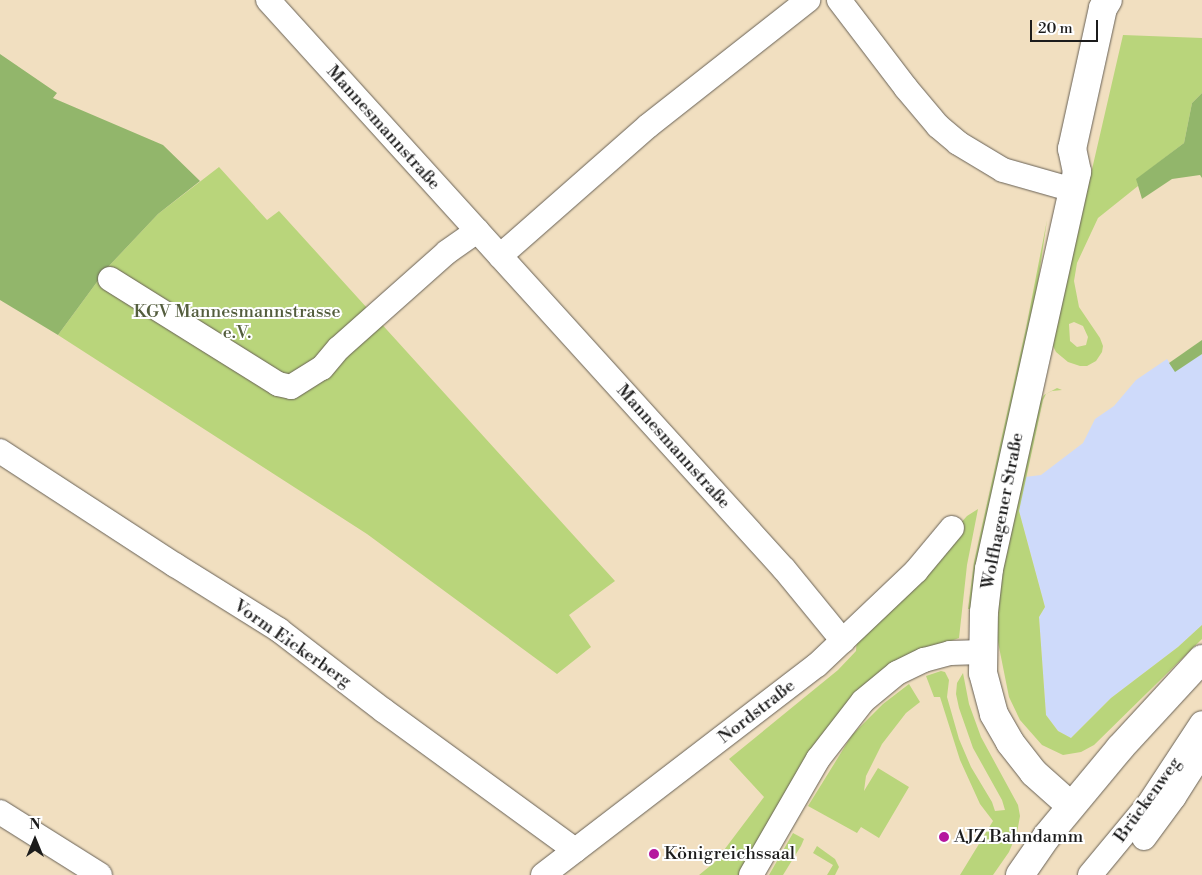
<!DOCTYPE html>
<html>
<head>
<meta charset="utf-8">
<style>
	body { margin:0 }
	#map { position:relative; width:1202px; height:875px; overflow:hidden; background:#f1dfc0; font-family:"Libre Bodoni",serif }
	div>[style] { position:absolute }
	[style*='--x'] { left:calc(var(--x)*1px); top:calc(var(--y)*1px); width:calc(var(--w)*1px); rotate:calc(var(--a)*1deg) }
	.built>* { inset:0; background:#cedafa }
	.green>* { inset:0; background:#b9d57b }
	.forest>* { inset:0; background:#92b66b }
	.roads { filter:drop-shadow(0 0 1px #676055) drop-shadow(0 0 1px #676055) }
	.minor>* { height:24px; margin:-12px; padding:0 12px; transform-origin:12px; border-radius:12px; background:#fff }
	.major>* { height:28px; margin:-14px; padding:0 14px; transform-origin:14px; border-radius:14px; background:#fff }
	.dots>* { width:14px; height:14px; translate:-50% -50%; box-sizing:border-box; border:2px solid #fff; border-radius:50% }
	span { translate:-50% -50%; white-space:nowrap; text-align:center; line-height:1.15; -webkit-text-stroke:4px #fff; paint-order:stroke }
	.street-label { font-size:18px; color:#1c1c1c }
	.park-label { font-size:18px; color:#535d3d }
	.poi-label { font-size:18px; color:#1c1c1c }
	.left { translate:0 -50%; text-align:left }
	.north { position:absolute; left:10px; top:815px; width:50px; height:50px; -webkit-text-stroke:4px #fff; paint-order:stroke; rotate:0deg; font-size:14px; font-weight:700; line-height:20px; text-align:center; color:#1c1c1c }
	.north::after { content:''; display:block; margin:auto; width:18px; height:22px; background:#1c1c1c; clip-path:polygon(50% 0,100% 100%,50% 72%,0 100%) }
	.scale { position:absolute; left:1030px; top:20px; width:68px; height:22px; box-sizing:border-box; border:2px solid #1c1c1c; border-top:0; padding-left:6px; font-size:15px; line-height:18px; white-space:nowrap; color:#1c1c1c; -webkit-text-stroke:4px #fff; paint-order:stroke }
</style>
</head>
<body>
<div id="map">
	<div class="built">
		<div style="clip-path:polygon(1202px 354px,1202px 625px,1178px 647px,1111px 698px,1071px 738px,1058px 731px,1046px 715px,1039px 617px,1045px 607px,1019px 511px,1025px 477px,1041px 475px,1083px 443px,1095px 419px,1114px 406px,1136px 380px,1167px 359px,1175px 371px)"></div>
	</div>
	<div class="green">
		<div style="clip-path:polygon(evenodd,1123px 35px,1202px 38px,1202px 93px,1192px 103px,1184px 143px,1137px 179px,1138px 186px,1098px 218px,1077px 263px,1074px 281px,1079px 307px,1100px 338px,1103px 346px,1102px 352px,1096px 361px,1087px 366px,1080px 366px,1068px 362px,1056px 352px,1053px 346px,1054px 334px,1123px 35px,1074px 322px,1083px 326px,1088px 337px,1086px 345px,1077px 347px,1070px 341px,1069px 324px,1074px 322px)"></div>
		<div style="clip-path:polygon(219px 167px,267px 220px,279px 211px,615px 581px,569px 615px,591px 647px,557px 674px,367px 534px,58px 335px,108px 267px,158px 214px)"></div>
		<div style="clip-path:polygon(1047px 220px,1036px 296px,972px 609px,968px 609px,974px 562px,1026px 328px)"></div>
		<div style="clip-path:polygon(1057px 388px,1062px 390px,1052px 391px,1046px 394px,1043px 400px,1019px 511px,1045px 607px,1039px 617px,1046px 715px,1058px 731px,1071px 738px,1111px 698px,1178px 647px,1202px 625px,1202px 639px,1094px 745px,1081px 752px,1063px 755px,1042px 745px,1020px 720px,1009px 697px,997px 637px,1000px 583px,1034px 411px,1044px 395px)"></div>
		<div style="clip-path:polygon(978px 509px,967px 565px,959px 638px,912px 655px,741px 875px,699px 875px,715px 862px,764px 797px,729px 759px,838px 670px,856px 651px,857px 638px,967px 516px)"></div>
		<div style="clip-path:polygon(941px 671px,945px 672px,949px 680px,947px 697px,959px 739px,971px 767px,992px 802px,995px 811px,1005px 810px,1002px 800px,973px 748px,959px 708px,956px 694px,957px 683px,963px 673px,969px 704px,981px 737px,1018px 805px,1020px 816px,1017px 833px,1009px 852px,993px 875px,960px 875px,993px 821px,980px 804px,960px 760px,940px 697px,934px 697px,926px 676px)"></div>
		<div style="clip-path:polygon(909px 684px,920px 702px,906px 713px,882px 744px,866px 776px,864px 791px,878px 768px,909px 787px,879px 838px,861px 827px,857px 833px,808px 806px,852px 735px,883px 704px)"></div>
		<div style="clip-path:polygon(793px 833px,804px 839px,801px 846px,783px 875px,769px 875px)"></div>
		<div style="clip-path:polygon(817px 846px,835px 859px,839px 867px,835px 875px,827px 875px,833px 865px,813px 853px)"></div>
	</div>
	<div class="forest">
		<div style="clip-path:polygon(0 54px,57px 93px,53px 98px,163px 145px,200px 181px,158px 214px,108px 267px,58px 335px,0 300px)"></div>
		<div style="clip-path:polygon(1202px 93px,1202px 178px,1200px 175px,1172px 179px,1142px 199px,1136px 179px,1184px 143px,1192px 103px)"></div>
		<div style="clip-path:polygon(1202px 340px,1202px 354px,1175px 372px,1169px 363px)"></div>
	</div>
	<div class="roads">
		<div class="minor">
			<div style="--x:268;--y:0;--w:768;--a:47.8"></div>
			<div style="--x:784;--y:569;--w:93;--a:50.7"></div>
			<div style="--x:839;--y:0;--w:111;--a:52.7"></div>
			<div style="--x:906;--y:88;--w:50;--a:49.9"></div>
			<div style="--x:938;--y:126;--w:26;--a:40"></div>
			<div style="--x:958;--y:143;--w:52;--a:31"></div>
			<div style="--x:1003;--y:170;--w:73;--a:15.9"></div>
			<div style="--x:500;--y:256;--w:197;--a:-41.3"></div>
			<div style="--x:648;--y:126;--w:204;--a:-38.2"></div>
			<div style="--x:110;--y:279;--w:198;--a:32"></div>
			<div style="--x:278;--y:384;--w:13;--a:13"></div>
			<div style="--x:291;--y:387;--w:36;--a:-32"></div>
			<div style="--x:322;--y:368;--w:26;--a:-50"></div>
			<div style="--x:339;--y:348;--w:144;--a:-41.6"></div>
			<div style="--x:447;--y:252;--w:37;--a:-35"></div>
			<div style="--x:0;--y:451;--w:209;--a:33.1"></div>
			<div style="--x:175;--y:565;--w:123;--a:32"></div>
			<div style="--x:279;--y:630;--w:131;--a:37.6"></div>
			<div style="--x:383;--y:710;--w:238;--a:36.1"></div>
			<div style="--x:0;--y:812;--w:118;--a:32.2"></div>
			<div style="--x:1144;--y:838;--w:51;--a:-53.8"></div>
			<div style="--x:1174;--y:797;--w:52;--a:-57.5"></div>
			<div style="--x:543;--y:875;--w:345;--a:-37.5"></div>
			<div style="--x:817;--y:665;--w:137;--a:-43.5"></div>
			<div style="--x:916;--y:571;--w:56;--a:-50.1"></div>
			<div style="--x:751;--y:875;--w:134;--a:-60"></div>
			<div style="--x:818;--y:759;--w:73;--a:-52.2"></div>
			<div style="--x:863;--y:701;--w:44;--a:-39.5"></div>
			<div style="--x:897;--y:673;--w:30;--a:-26"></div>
			<div style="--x:924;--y:660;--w:27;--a:-15"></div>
			<div style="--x:950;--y:653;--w:32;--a:-2"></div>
			<div style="--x:1090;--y:875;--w:91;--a:-50.4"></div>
			<div style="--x:1148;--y:805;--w:98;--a:-56.6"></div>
		</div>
		<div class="major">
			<div style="--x:1071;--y:806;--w:50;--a:-138.3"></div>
			<div style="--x:1034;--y:773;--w:39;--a:-128"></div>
			<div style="--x:1010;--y:742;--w:32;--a:-120"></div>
			<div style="--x:994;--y:714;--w:42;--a:-105"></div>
			<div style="--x:983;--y:673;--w:61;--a:-89.1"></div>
			<div style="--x:984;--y:612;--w:43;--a:-83.4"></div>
			<div style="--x:989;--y:569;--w:407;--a:-77.5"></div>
			<div style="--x:1077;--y:172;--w:24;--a:-102"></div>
			<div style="--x:1072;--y:149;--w:144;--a:-77.6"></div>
			<div style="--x:1103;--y:8;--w:9;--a:-58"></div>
			<div style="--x:1020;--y:875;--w:47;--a:-55.3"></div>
			<div style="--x:1047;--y:836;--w:114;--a:-50.3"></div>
			<div style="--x:1120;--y:748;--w:121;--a:-47.3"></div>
		</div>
	</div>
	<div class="dots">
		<div style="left:944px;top:837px;background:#b5179e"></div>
		<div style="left:654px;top:854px;background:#b5179e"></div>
	</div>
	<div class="street-label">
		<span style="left:383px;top:128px;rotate:48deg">Mannesmannstraße</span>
		<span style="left:673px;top:447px;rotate:48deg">Mannesmannstraße</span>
		<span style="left:1003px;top:511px;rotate:-79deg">Wolfhagener Straße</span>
		<span style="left:292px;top:644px;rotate:35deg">Vorm Eickerberg</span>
		<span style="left:757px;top:712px;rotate:-38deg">Nordstraße</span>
		<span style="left:1148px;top:800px;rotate:-54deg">Brückenweg</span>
	</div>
	<div class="park-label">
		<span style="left:237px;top:323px">KGV Mannesmannstrasse<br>e.V.</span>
	</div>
	<div class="poi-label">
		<span class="left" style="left:954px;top:837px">AJZ Bahndamm</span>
		<span class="left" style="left:664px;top:854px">Königreichssaal</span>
	</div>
	<div class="north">N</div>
	<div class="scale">20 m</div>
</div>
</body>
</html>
